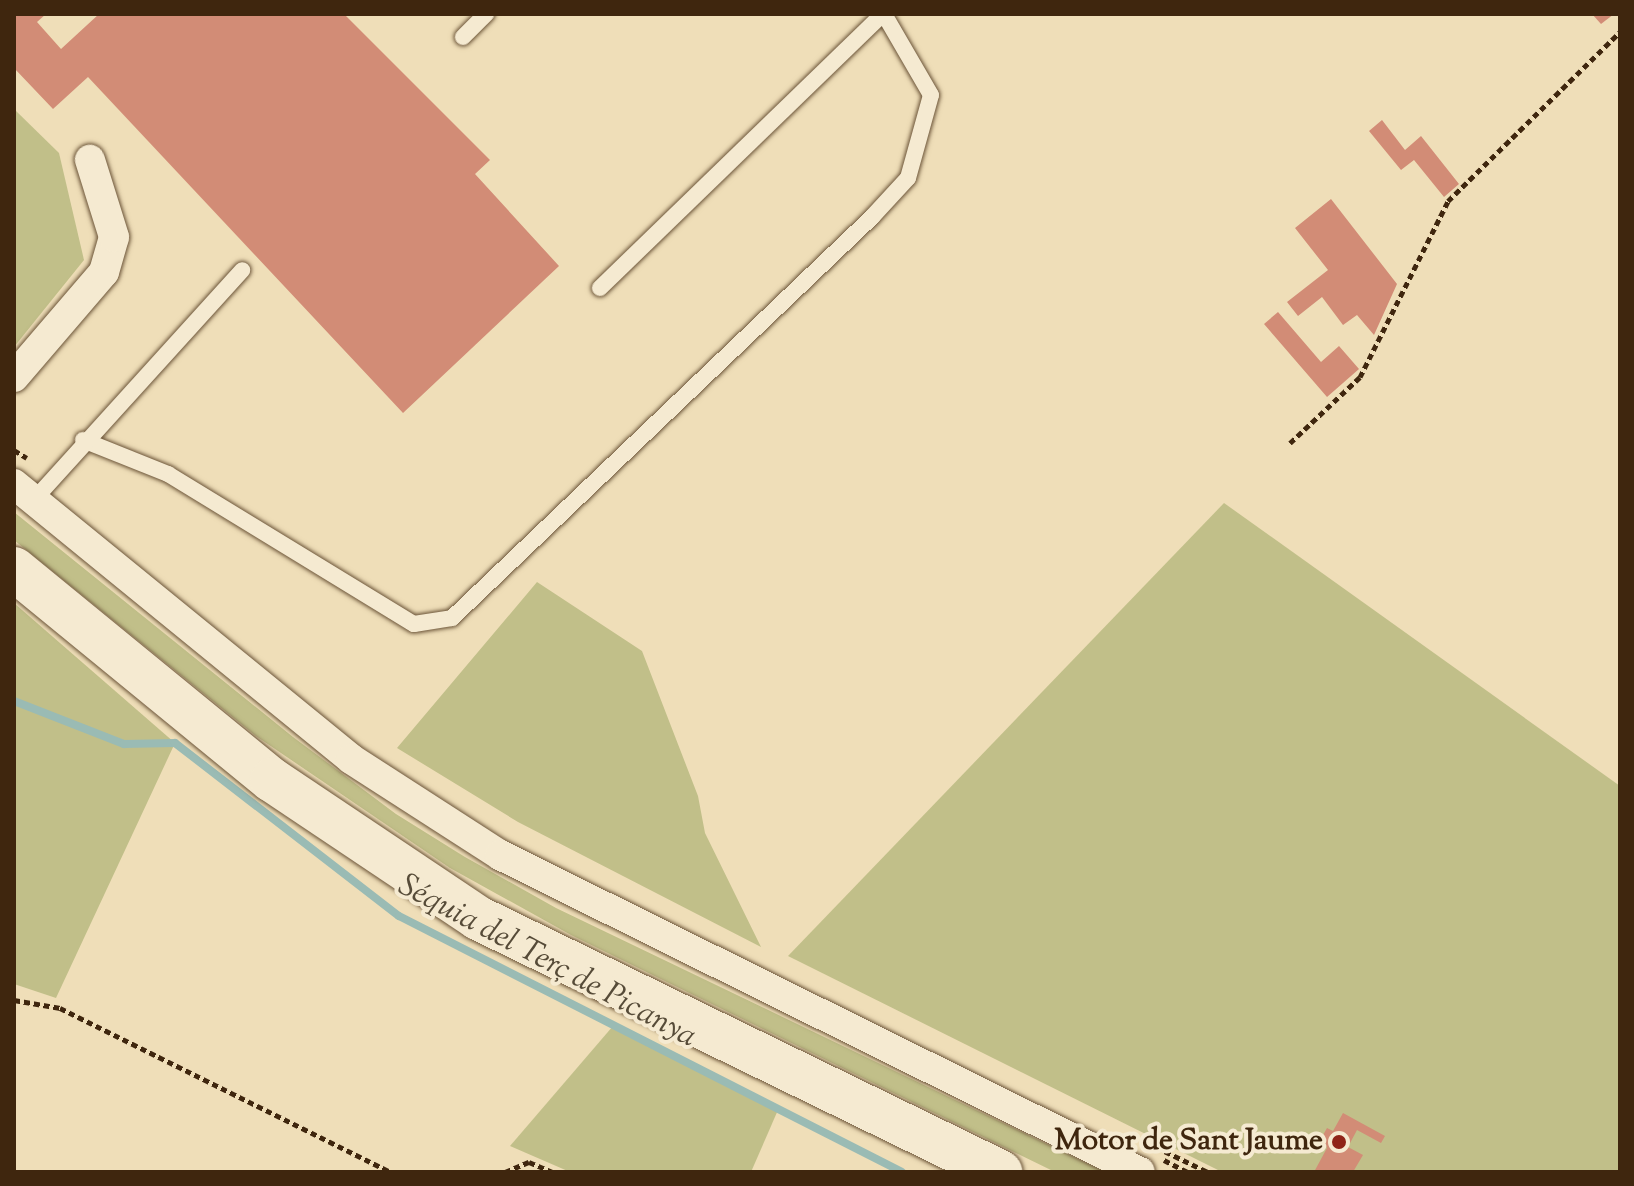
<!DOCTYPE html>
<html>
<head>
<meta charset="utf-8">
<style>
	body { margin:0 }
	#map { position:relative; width:1634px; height:1186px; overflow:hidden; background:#efdeb8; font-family:"Sorts Mill Goudy",serif }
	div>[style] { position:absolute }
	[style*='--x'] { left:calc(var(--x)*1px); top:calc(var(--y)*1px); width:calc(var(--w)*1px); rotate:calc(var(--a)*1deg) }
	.green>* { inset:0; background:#c1bf89 }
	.stream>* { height:8px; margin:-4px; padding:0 4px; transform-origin:4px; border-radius:4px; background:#9abbb4 }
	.building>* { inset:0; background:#d28c76 }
	.path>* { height:5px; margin-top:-2.5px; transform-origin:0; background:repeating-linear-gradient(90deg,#3f260e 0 6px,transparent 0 10px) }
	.roads { filter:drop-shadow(0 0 2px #6b5438) drop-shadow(0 0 2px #6b5438) }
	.lane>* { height:16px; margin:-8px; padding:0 8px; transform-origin:8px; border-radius:8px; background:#f5ead1 }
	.street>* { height:30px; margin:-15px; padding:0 15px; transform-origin:15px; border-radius:15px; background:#f5ead1 }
	.secondary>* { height:44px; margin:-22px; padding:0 22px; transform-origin:22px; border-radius:22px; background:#f5ead1 }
	.dots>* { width:22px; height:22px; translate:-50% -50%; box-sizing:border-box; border:4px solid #f5ead1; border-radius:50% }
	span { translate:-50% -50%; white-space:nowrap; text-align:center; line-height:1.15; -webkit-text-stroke:8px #f5ead1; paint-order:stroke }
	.poi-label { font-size:30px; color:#3f260e; font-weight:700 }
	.right { translate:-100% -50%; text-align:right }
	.water-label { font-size:32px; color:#564b38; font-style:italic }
	.frame { position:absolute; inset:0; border:16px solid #3f260e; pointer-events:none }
</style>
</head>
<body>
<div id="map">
	<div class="green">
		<div style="clip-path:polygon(14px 109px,59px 153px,84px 260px,14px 347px)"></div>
		<div style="clip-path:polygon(1224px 503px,1620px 786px,1620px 1172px,1222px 1172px,788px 956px)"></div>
		<div style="clip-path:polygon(14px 512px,293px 737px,396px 814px,465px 857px,556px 908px,1105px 1172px,1055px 1172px,571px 935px,450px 868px,256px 736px,14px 540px)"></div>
		<div style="clip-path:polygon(537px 582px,642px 651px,698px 796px,705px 833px,761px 947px,518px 822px,397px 748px)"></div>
		<div style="clip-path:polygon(14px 603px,175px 743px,56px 998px,14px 984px)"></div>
		<div style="clip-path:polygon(613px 1026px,778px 1110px,751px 1172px,570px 1172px,510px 1146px)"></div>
	</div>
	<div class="stream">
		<div style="--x:14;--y:701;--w:118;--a:21.4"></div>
		<div style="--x:124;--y:744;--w:51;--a:-1.1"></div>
		<div style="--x:175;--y:743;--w:283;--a:37.7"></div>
		<div style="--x:399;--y:916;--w:564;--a:26.97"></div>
	</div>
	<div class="building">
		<div style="clip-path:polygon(14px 14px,46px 14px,37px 22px,61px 49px,99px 14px,344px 14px,490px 160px,475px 174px,559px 266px,403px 413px,88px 77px,53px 109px,14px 68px)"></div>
		<div style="clip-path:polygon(1592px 14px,1614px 14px,1601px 24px)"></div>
		<div style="clip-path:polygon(1382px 120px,1405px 150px,1421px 136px,1459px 184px,1444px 197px,1414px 160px,1401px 170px,1369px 131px)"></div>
		<div style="clip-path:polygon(1331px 199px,1397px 284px,1374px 335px,1357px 315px,1343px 325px,1322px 297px,1298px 316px,1287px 302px,1328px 270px,1295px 228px)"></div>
		<div style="clip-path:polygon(1278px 312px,1321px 362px,1339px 346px,1359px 369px,1327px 397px,1264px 324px)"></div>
		<div style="clip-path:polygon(1343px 1113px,1385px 1136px,1381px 1143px,1357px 1130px,1348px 1147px,1363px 1155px,1353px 1172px,1314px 1172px,1327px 1148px,1322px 1137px,1327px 1128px,1333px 1131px)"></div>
	</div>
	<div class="path">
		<div style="--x:1290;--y:443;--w:96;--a:-43.3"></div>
		<div style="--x:1360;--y:377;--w:197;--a:-63.4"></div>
		<div style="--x:1448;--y:201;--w:241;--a:-44.5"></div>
		<div style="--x:14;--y:450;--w:15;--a:32"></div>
		<div style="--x:14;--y:1000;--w:47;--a:9.9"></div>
		<div style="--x:60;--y:1008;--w:369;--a:26.4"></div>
		<div style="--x:1156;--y:1147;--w:58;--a:25.7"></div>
		<div style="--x:1164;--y:1160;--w:27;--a:27"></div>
		<div style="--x:505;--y:1172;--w:26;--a:-23"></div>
		<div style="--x:529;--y:1162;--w:25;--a:23"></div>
	</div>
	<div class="roads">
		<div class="lane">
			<div style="--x:463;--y:37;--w:33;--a:-45"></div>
			<div style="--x:600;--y:288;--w:394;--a:-44.1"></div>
			<div style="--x:83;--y:440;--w:92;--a:21.8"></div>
			<div style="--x:168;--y:474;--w:288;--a:31.4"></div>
			<div style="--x:414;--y:624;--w:38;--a:-9"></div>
			<div style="--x:452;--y:618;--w:581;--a:-43.67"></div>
			<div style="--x:872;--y:217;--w:53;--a:-47.3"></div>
			<div style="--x:908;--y:178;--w:86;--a:-74.5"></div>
			<div style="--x:931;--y:95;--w:94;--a:-120.1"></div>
			<div style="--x:32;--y:502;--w:313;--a:-47.8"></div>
		</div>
		<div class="street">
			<div style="--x:14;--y:377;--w:138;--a:-49.4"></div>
			<div style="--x:104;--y:272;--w:36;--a:-74"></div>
			<div style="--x:114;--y:237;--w:81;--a:-107.3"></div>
			<div style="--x:14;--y:484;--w:435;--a:39.2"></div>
			<div style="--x:351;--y:759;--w:177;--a:32.8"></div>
			<div style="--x:500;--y:855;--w:714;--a:26.35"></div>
		</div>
		<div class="secondary">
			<div style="--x:14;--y:569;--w:333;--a:39.3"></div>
			<div style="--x:272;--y:780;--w:248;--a:33.8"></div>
			<div style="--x:478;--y:918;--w:581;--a:25.95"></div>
		</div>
	</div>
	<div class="dots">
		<div style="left:1339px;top:1142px;background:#8f2418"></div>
	</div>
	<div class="poi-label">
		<span class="right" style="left:1323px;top:1142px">Motor de Sant Jaume</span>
	</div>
	<div class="water-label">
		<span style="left:547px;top:962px;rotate:28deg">Séquia del Terç de Picanya</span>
	</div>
	<div class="frame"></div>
</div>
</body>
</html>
